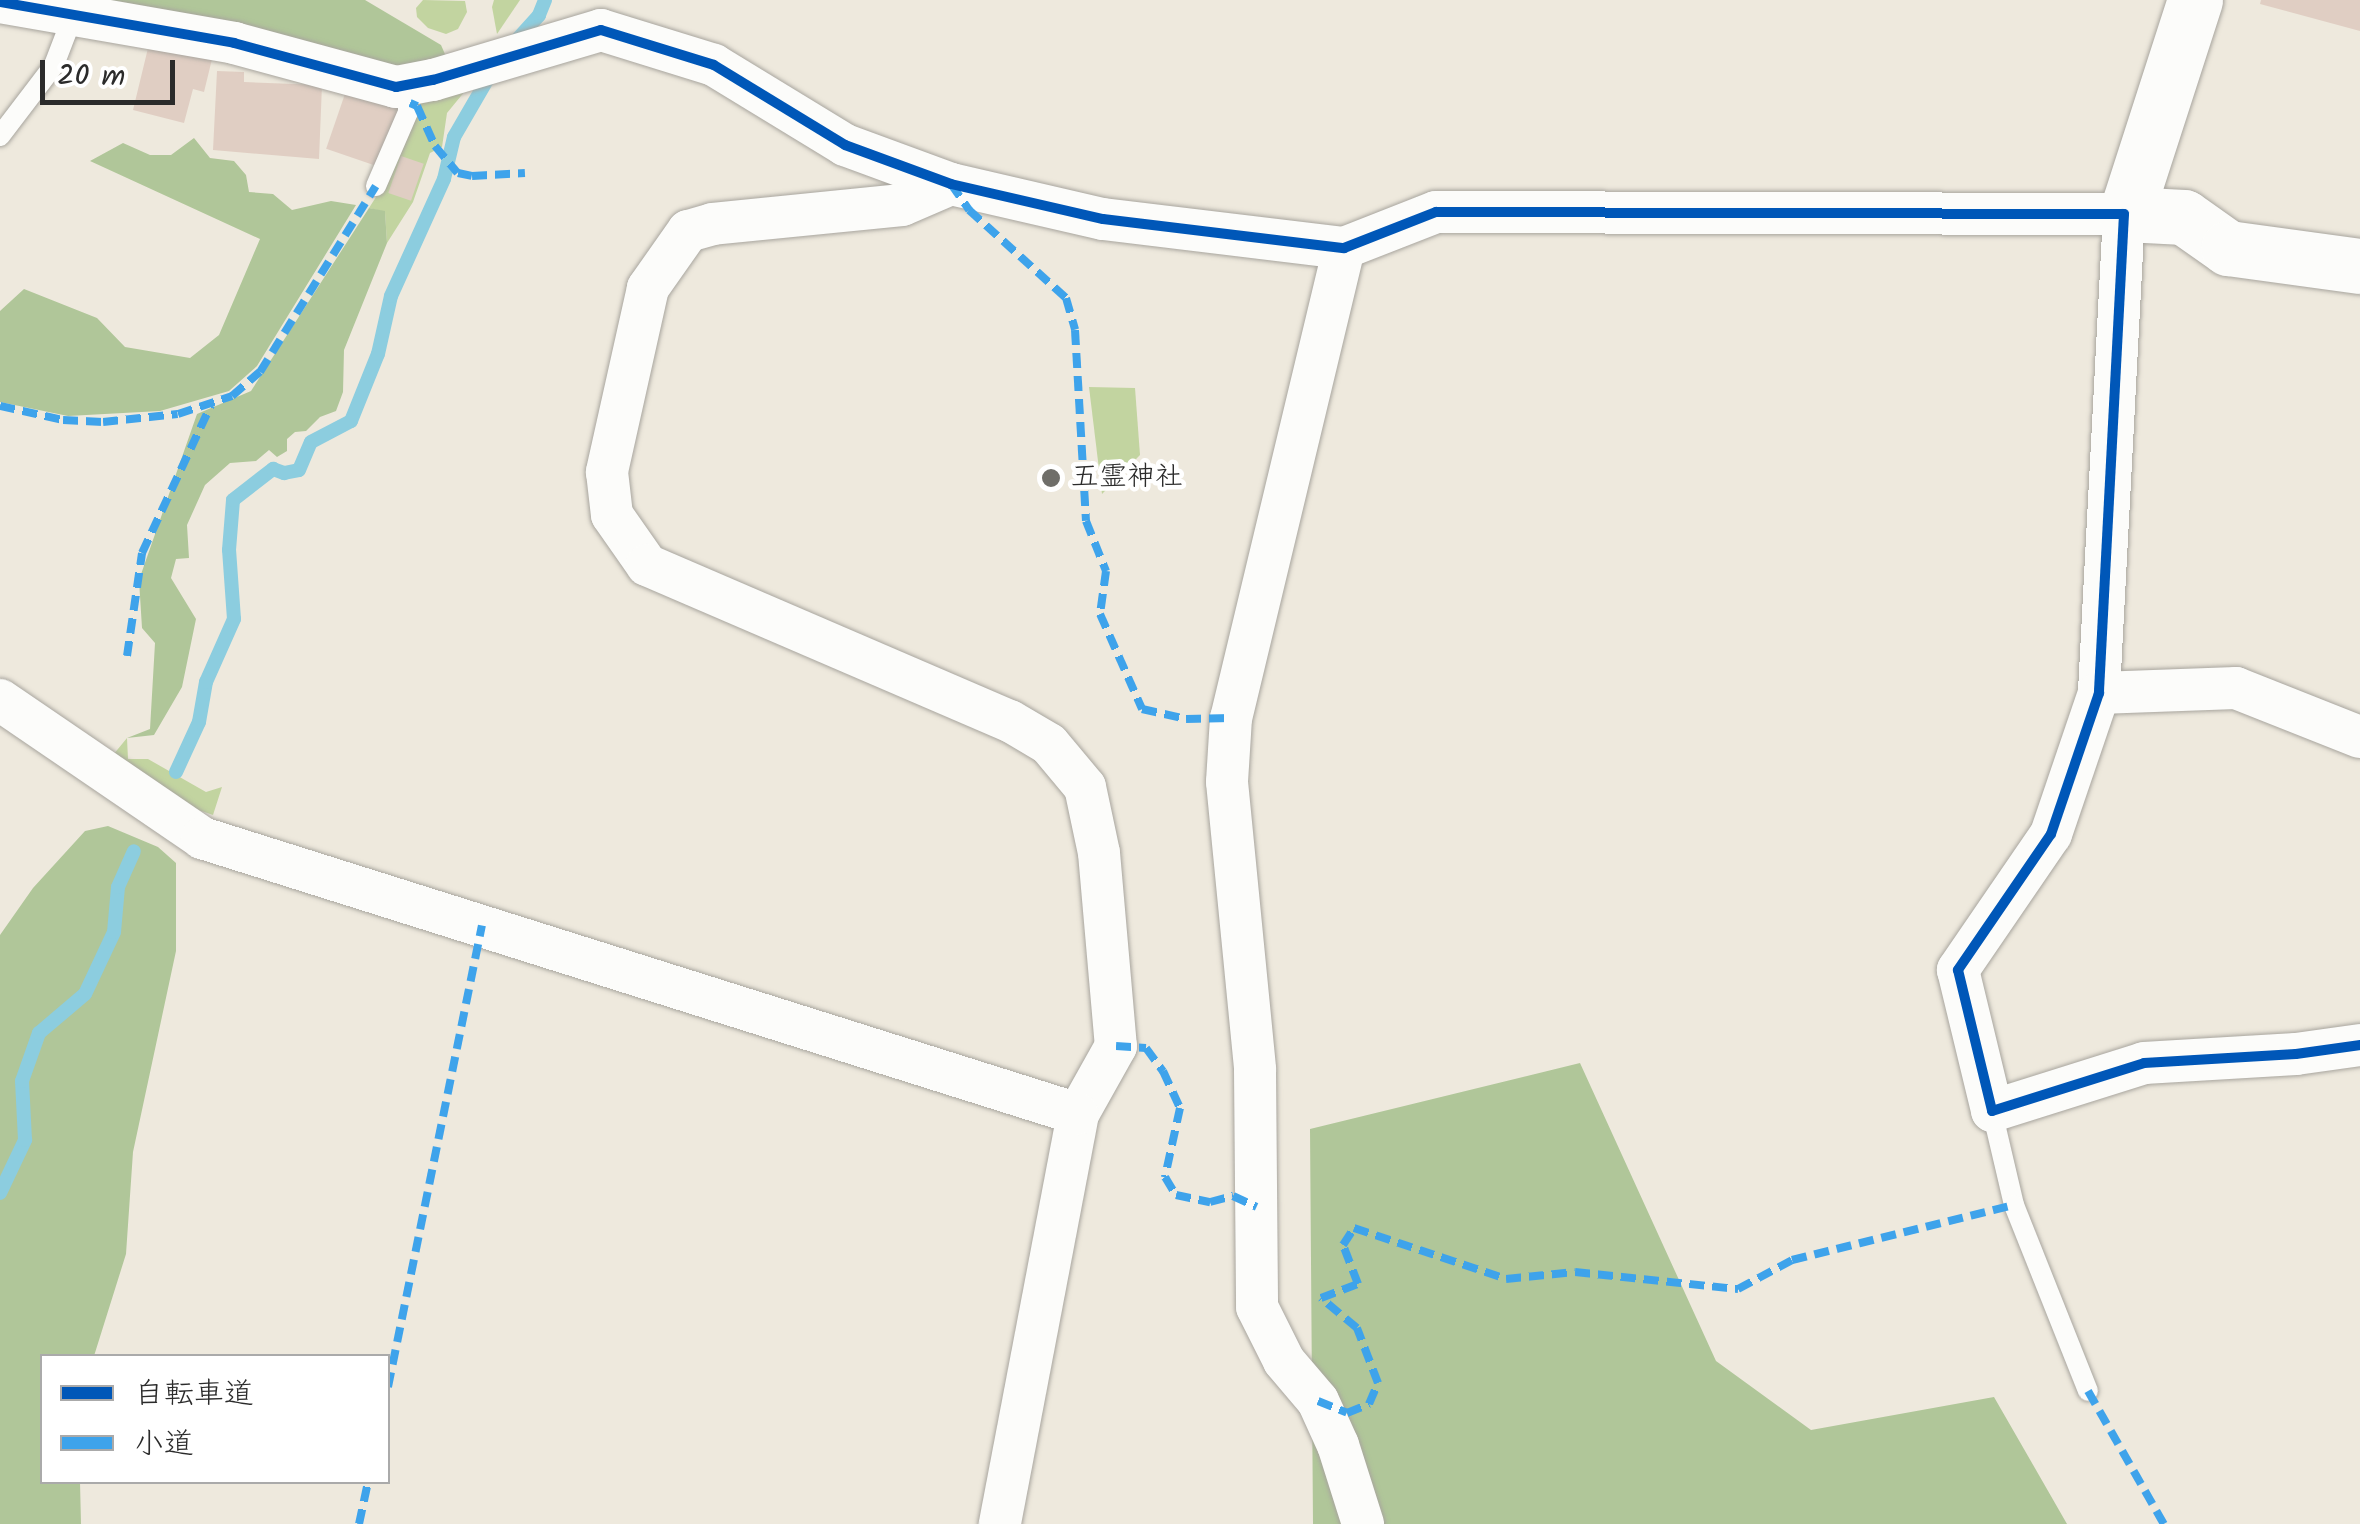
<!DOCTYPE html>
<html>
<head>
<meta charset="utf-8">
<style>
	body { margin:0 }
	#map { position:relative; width:2360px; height:1524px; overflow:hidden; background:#eee9dd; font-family:Kalam,"Klee One",sans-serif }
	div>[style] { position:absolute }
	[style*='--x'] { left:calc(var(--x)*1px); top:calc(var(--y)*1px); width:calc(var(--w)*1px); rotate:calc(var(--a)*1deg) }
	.green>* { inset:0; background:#c2d4a0 }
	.forest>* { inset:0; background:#b0c699 }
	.stream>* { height:14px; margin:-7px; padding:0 7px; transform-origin:7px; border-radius:7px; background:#8ccddf }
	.building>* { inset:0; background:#e0cec3; transform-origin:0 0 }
	.roads { filter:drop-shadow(0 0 2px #a8a59e) drop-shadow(0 0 2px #a8a59e) }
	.lane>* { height:20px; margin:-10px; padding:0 10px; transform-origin:10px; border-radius:10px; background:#fcfcfa }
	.street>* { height:42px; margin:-21px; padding:0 21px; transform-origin:21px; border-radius:21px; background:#fcfcfa }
	.secondary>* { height:55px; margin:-27.5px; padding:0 27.5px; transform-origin:27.5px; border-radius:27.5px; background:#fcfcfa }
	.quiet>* { height:8px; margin-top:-4px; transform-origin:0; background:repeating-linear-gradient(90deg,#3ea3eb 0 15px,transparent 0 23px) }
	.cycleway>* { height:10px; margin:-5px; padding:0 5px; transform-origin:5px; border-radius:5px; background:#0057b8 }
	.dots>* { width:28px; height:28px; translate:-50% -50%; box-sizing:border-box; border:5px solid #fff; border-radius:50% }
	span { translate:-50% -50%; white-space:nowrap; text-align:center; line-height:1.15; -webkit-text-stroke:9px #fff; paint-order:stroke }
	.poi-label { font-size:28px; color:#2b2b2b }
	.left { translate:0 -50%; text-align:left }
	.legend { position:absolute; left:40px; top:1354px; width:350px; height:130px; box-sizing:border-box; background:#fff; border:2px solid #aaa; margin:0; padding:12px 18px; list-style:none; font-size:30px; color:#2b2b2b }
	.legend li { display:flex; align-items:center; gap:20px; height:50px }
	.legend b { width:50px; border:2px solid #aaa }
	.scale { position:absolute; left:40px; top:60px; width:135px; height:45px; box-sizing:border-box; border:5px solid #2b2b2b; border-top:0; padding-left:12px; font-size:30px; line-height:35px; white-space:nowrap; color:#2b2b2b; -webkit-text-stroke:8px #fff; paint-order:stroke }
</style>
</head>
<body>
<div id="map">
	<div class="green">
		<div style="clip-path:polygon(423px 0,465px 1px,467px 12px,458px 29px,446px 34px,428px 28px,417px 17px,416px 8px)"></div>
		<div style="clip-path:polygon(494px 0,520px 0,497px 34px,492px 7px)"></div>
		<div style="clip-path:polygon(470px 85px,447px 113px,442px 147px,430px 153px,413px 202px,387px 243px,385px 212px,369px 208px,392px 172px,420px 100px)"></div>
		<div style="clip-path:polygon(1089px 387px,1135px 388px,1140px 455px,1102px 494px)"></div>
		<div style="clip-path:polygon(127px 738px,128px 759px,148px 759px,206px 792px,222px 787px,213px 815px,184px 805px,113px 755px)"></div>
	</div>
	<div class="forest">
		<div style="clip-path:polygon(97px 0,365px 0,441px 45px,448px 61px,392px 69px)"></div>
		<div style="clip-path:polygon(194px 138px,210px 158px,234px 161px,246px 175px,249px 192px,273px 194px,292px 210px,331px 201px,356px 205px,257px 366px,229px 391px,160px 411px,68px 416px,0 402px,0 311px,24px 289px,97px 318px,125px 347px,190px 358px,219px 335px,260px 239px,90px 161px,123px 143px,150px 155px,171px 155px)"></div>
		<div style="clip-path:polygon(369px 208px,385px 211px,387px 243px,344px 350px,343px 392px,336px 411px,320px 417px,306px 431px,295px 432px,287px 439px,287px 451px,277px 457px,269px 450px,256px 461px,230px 463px,205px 485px,187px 525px,189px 558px,176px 559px,171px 578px,196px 619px,182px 687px,154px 735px,127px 738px,150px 729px,155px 643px,142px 628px,139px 580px,197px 414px,251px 391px)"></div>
		<div style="clip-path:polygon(108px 826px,158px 847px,176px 863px,176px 951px,133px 1152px,126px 1254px,94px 1356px,42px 1356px,42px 1482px,80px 1482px,81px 1524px,0 1524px,0 935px,33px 888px,85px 831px)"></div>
		<div style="clip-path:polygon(1580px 1063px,1716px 1361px,1811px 1430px,1994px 1397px,2067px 1524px,1313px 1524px,1310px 1129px)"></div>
	</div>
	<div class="stream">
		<div style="--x:515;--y:42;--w:36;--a:-48"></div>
		<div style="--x:539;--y:15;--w:16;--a:-68"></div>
		<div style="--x:176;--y:772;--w:55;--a:-65.3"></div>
		<div style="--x:199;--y:722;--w:41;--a:-80.1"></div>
		<div style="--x:206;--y:682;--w:69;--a:-66"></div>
		<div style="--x:234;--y:619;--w:69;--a:-94.1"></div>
		<div style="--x:229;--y:550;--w:50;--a:-85.4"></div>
		<div style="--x:233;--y:500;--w:51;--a:-37.8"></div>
		<div style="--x:273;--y:469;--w:12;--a:20"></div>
		<div style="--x:284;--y:473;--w:15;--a:-11"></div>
		<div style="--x:299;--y:470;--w:30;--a:-67"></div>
		<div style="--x:311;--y:442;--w:45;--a:-27.7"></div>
		<div style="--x:351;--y:421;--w:72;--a:-68.1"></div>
		<div style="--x:378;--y:354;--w:59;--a:-77.4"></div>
		<div style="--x:391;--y:296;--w:128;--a:-65.6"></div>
		<div style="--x:444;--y:179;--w:43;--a:-76.6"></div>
		<div style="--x:454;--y:137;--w:72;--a:-59.9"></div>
		<div style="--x:0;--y:1193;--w:59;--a:-64.7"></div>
		<div style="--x:25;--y:1140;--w:59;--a:-92.9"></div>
		<div style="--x:22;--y:1081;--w:51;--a:-70.5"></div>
		<div style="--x:39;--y:1033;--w:60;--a:-40.3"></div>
		<div style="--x:85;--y:994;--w:68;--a:-64.9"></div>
		<div style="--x:114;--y:932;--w:45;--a:-84.9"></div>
		<div style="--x:118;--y:887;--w:39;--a:-66"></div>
	</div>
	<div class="building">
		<div style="clip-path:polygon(2261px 0,2360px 0,2360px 31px,2260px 4px)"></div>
		<div style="clip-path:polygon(149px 44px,213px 55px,204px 92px,193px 89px,184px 123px,133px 110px)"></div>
		<div style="clip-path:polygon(217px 71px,244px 72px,244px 82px,322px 85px,319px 159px,213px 150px)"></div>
		<div style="left:346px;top:91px;width:61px;height:61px;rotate:19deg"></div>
		<div style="left:401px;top:156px;width:24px;height:39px;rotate:19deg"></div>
	</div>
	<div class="roads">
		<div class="lane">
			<div style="--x:0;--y:136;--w:89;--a:-52.7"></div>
			<div style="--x:54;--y:65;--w:56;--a:-69"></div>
			<div style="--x:376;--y:186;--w:81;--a:-66.6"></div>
			<div style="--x:408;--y:112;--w:26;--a:-90"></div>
			<div style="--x:1992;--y:1111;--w:97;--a:76.8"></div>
			<div style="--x:2014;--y:1205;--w:200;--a:68.3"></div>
		</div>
		<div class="street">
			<div style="--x:0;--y:2;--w:238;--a:9.9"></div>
			<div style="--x:234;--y:43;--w:168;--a:15.2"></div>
			<div style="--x:396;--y:87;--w:38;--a:-11"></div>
			<div style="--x:433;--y:80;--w:175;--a:-16.6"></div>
			<div style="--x:601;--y:30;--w:118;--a:17.2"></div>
			<div style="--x:714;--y:65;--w:153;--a:31.4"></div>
			<div style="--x:845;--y:145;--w:113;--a:20.2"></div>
			<div style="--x:951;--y:184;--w:156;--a:13"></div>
			<div style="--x:1103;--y:219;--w:243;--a:6.9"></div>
			<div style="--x:1344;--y:248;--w:99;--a:-21.4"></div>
			<div style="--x:1436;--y:212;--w:688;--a:0.17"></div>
			<div style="--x:2124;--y:214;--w:480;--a:93"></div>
			<div style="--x:2099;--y:693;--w:149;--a:108.8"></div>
			<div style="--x:2051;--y:834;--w:165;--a:124.4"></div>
			<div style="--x:1958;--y:970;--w:145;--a:76.4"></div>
			<div style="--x:1992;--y:1111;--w:159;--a:-17.5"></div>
			<div style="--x:2144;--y:1063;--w:152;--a:-3.4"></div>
			<div style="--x:2296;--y:1054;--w:65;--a:-8"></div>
			<div style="--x:951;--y:184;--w:53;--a:156.8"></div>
			<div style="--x:902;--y:205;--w:190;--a:174.3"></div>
			<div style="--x:713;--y:224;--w:26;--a:164"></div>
			<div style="--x:688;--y:231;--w:70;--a:125.1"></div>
			<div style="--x:648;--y:288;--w:189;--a:102.6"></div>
			<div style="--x:607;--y:472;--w:43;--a:83.4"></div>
			<div style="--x:612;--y:515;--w:61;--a:55"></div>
			<div style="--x:647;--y:565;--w:395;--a:23.3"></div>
			<div style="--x:1010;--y:721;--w:45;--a:30.5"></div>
			<div style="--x:1049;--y:744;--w:56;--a:50.1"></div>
			<div style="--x:1085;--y:787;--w:67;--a:78"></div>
			<div style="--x:1099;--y:853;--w:194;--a:85"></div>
			<div style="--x:1116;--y:1046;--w:78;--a:119.2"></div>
			<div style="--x:1078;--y:1114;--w:417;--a:100.8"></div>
			<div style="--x:1344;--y:248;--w:483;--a:103.5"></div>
			<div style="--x:1231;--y:718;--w:64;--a:93.6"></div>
			<div style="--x:1227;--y:782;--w:289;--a:84.4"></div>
			<div style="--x:1255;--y:1070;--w:237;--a:89.5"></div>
			<div style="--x:1257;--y:1307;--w:60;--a:63.4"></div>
			<div style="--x:1284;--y:1361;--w:52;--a:49.6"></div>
			<div style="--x:1318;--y:1401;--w:48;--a:65.6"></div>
			<div style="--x:1338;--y:1445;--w:83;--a:72.4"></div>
			<div style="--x:2099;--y:693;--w:137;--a:-2.1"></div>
			<div style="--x:2236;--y:688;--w:133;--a:21.6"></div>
			<div style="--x:0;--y:700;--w:245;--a:34.3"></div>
			<div style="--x:202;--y:838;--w:918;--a:17.49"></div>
		</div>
		<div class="secondary">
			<div style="--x:2195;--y:0;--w:225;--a:107.9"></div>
			<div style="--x:2126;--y:214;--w:58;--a:3"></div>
			<div style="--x:2184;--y:217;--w:54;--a:35.2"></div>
			<div style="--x:2228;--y:248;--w:133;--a:7.8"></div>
		</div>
	</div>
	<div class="quiet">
		<div style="--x:410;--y:103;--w:8;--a:23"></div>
		<div style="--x:417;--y:106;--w:44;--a:65.8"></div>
		<div style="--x:435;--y:146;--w:35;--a:50"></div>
		<div style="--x:458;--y:173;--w:14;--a:12"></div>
		<div style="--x:472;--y:176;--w:53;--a:-3.2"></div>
		<div style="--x:951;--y:184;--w:32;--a:55"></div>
		<div style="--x:969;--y:210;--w:131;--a:42.2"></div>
		<div style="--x:1066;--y:298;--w:33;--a:74"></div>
		<div style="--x:1075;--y:330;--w:191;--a:86.7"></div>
		<div style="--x:1086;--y:521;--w:54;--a:68.2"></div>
		<div style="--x:1106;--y:571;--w:43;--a:97.9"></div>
		<div style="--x:1100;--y:614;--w:104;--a:66.1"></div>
		<div style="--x:1142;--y:709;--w:45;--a:12.8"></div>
		<div style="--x:1186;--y:719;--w:45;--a:-1.3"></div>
		<div style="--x:0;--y:406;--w:65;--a:12.5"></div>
		<div style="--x:63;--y:420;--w:40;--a:2.9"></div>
		<div style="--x:103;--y:422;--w:75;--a:-6.1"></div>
		<div style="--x:178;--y:414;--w:57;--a:-18.4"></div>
		<div style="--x:232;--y:396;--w:37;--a:-41"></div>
		<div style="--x:260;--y:372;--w:219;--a:-58.1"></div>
		<div style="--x:127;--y:656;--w:104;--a:-81.7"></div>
		<div style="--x:142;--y:553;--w:163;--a:-65"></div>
		<div style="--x:1116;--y:1046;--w:30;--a:4"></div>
		<div style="--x:1146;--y:1048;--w:29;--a:54"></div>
		<div style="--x:1163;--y:1071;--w:41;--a:65.3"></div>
		<div style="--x:1180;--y:1108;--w:71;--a:102.3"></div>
		<div style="--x:1165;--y:1177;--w:21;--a:59"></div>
		<div style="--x:1176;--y:1195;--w:35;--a:12"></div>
		<div style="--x:1210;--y:1202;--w:24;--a:-15"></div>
		<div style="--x:1233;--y:1196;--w:26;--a:25"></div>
		<div style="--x:388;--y:1387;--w:471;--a:-78.5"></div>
		<div style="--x:2088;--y:1391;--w:153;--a:60.3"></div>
		<div style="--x:1318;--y:1401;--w:31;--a:22"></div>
		<div style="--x:1347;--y:1413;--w:24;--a:-22"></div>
		<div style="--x:1369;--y:1404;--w:23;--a:-67"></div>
		<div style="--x:1378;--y:1383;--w:59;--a:-110.9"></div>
		<div style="--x:1357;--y:1328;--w:47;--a:-140.2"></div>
		<div style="--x:1321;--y:1298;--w:40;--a:-21"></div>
		<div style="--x:1358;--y:1284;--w:42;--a:-111"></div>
		<div style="--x:1343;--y:1245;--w:20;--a:-57"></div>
		<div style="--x:1354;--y:1228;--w:160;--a:18.5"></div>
		<div style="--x:1506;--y:1279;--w:69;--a:-5.8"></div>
		<div style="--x:1575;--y:1272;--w:164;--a:6"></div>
		<div style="--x:1738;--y:1289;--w:61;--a:-28.2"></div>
		<div style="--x:1792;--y:1260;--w:229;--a:-13.9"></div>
		<div style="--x:359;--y:1524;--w:43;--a:-77.9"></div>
	</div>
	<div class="cycleway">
		<div style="--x:0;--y:2;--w:238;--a:9.9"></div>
		<div style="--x:234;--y:43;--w:168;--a:15.2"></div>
		<div style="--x:396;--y:87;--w:38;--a:-11"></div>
		<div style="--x:433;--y:80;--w:175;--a:-16.6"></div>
		<div style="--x:601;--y:30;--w:118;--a:17.2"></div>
		<div style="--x:714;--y:65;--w:153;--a:31.4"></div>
		<div style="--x:845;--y:145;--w:113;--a:20.2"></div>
		<div style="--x:951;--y:184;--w:156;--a:13"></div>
		<div style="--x:1103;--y:219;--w:243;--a:6.9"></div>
		<div style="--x:1344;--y:248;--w:99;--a:-21.4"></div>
		<div style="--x:1436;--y:212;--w:688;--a:0.17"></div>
		<div style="--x:2124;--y:214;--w:480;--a:93"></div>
		<div style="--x:2099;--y:693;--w:149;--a:108.8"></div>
		<div style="--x:2051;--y:834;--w:165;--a:124.4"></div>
		<div style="--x:1958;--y:970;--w:145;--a:76.4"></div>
		<div style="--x:1992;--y:1111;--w:159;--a:-17.5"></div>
		<div style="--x:2144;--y:1063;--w:152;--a:-3.4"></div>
		<div style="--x:2296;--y:1054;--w:65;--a:-8"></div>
	</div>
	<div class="dots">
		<div style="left:1051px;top:478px;background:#6f6e69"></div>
	</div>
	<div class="poi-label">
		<span class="left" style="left:1071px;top:478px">五霊神社</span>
	</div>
	<ul class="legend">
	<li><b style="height:12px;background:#0057b8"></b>自転車道</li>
	<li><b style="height:12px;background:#3ea3eb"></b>小道</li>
	</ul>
	<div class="scale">20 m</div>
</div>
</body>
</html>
